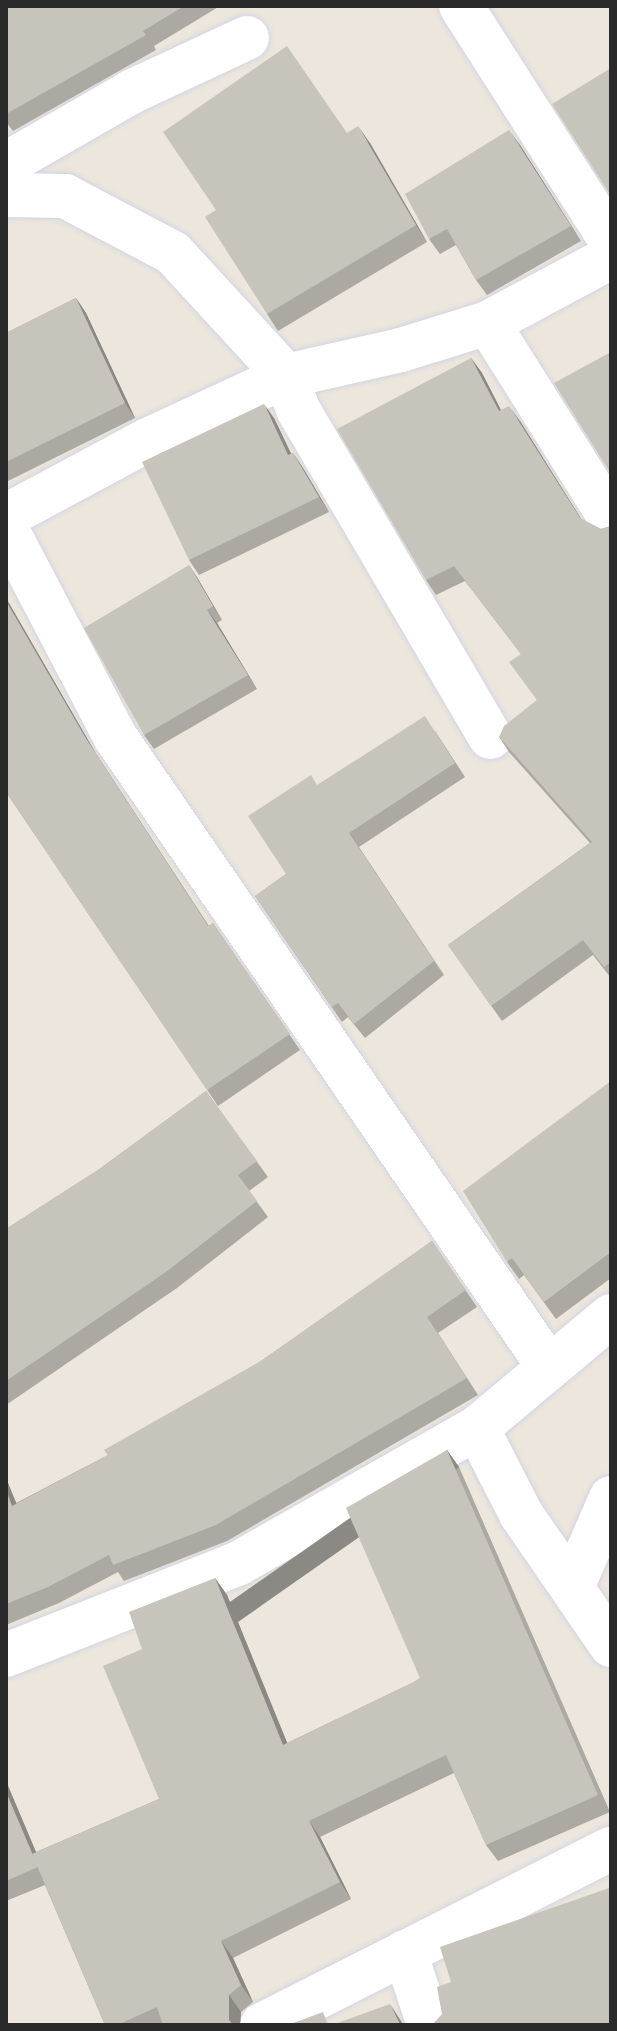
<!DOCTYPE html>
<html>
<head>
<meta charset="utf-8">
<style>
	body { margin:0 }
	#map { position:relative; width:617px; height:2031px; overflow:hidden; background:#ece6dc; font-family:"Sofia Sans Condensed",sans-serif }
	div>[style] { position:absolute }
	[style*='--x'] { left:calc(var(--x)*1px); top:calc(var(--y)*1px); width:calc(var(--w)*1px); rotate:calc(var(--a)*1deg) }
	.roads { filter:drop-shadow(0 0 2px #d1d4e3) drop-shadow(0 0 2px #d1d4e3) }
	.street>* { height:44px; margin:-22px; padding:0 22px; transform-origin:22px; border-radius:22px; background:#fff }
	.wall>* { inset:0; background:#aba9a1 }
	.shaded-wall>* { inset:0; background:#8b8983; transform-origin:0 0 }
	.building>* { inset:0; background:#c7c4bb }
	span { translate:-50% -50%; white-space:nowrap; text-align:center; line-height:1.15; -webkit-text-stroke:7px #fff; paint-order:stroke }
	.frame { position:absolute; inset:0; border:8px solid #2a2a2a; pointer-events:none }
</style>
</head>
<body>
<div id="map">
	<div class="roads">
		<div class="street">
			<div style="--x:461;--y:6;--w:279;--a:57.4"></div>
			<div style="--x:6;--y:164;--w:144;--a:-29.9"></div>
			<div style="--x:131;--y:92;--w:128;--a:-25"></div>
			<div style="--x:6;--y:195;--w:59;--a:1"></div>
			<div style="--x:65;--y:196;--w:122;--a:27.8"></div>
			<div style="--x:173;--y:253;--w:167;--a:47.4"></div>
			<div style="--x:286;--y:376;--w:37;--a:70"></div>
			<div style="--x:299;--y:411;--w:378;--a:59.6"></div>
			<div style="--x:488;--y:323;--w:231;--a:57.9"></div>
			<div style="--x:6;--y:516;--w:161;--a:-28.2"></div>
			<div style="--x:148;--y:440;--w:152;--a:-24.9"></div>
			<div style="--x:286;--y:376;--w:118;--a:-12.7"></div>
			<div style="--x:401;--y:350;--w:91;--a:-17.2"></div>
			<div style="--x:488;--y:323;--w:140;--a:-28.2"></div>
			<div style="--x:6;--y:528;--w:237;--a:62.4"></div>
			<div style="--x:116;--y:738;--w:764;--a:55.46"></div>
			<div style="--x:477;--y:1428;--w:97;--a:62.9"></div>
			<div style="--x:521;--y:1514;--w:159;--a:55.5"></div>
			<div style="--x:573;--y:1585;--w:95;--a:-66.4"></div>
			<div style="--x:6;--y:1655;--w:251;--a:-21.5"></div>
			<div style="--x:239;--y:1563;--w:274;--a:-29.6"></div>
			<div style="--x:477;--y:1428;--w:175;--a:-39.9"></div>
			<div style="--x:405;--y:1952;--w:77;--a:71.8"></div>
			<div style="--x:262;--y:2025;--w:391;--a:-26.8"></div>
		</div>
	</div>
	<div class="wall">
		<div style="clip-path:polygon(6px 6px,220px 6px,154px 46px,156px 50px,13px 131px,6px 122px)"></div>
		<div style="clip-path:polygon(347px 133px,370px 143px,427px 242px,278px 331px,267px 314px)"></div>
		<div style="clip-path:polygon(520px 145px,581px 241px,487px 295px,476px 280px,456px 245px,440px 254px,429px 239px)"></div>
		<div style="clip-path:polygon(76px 298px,86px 313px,135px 418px,6px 482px,6px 333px)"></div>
		<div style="clip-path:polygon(471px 358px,482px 373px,501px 410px,520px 421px,581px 519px,601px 529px,611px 526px,611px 978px,593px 955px,502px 1021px,448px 945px,590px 843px,509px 752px,499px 737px,537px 700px,521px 654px,465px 581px,436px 595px,426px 580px)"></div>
		<div style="clip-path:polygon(274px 418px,291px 454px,293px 453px,303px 468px,329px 512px,199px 575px,189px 560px)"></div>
		<div style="clip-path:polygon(189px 565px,198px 579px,222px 620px,217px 623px,257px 689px,154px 749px,144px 735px)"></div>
		<div style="clip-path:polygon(6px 598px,95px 752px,209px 926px,213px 923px,300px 1050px,218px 1106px,6px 792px)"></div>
		<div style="clip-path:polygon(435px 731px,465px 777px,359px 847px,444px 975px,365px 1038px,348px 1017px,342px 1022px,255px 896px,286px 874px,318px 785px)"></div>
		<div style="clip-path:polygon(611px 1081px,611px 1278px,556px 1319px,524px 1275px,519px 1279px,507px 1262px)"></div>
		<div style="clip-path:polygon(206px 1091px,268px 1177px,249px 1191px,268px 1217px,177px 1288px,6px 1405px,6px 1229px,98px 1170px)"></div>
		<div style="clip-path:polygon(432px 1241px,477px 1307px,438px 1333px,478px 1395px,227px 1541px,124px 1581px,118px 1572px,59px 1603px,6px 1625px,6px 1478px,16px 1503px,108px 1455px,261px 1361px)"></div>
		<div style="clip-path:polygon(447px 1450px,459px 1467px,610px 1812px,498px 1861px,486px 1845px,454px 1773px,320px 1837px,351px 1899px,233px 1958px,253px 2002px,241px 2012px,240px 2025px,105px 2025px,45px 1885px,6px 1901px,6px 1781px,36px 1852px,159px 1799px,142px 1649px,215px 1578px,227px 1595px,287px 1743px,414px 1682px,420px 1678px)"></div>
	</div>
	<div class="shaded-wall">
		<div style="clip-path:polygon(358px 126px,370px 143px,427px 242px,416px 225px)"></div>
		<div style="clip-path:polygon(509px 130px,520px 145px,581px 241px,571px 226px)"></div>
		<div style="clip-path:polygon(76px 298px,86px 313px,135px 418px,125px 403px)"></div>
		<div style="clip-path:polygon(471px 358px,482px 373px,509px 426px,499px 411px)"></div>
		<div style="clip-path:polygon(264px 404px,274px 418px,299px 470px,288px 455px)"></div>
		<div style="clip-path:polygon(509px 406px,520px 421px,590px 533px,580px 518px)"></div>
		<div style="clip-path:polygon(293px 453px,303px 468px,329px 512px,319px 497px)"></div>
		<div style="clip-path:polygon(189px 565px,198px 579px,222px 620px,213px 606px)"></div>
		<div style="clip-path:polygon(6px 598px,95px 752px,219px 942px,85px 737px,6px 601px)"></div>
		<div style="clip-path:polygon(207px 610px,217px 623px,257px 689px,248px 675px)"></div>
		<div style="left:447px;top:1450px;width:21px;height:377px;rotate:55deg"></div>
		<div style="clip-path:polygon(6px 1478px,24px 1522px,12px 1506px,6px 1490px)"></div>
		<div style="clip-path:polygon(215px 1578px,227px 1595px,295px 1762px,283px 1745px)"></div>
		<div style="clip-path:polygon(6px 1781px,49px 1883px,38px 1867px,6px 1792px)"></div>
		<div style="clip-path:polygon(309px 1821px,320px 1837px,351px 1899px,340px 1882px)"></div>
		<div style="clip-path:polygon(221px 1941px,233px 1958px,253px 2002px,241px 1985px)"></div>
		<div style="clip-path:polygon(229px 1995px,241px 2012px,240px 2025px,232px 2025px,229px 2020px)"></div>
		<div style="clip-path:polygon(390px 2004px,401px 2021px,403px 2025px,400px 2025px)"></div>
	</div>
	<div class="building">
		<div style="clip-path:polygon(6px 6px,184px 6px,143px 31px,146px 35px,6px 114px)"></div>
		<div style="clip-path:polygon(287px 46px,347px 133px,358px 126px,416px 225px,267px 314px,205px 217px,216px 210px,163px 132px)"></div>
		<div style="clip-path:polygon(611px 68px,611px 196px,552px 104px)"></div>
		<div style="clip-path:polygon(509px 130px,571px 226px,476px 280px,447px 229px,429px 239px,405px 194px)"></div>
		<div style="clip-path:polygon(76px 298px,125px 403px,6px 462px,6px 333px)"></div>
		<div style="clip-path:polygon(611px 352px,611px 474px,554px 383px)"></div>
		<div style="clip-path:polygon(471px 358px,499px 411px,509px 406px,580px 518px,601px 529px,611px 526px,611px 962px,604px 967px,583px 940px,491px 1006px,448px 945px,592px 842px,499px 737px,504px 726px,537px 700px,509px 662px,521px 654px,454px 566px,426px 580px,337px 429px)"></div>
		<div style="clip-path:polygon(264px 404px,288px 455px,293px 453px,319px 497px,189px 560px,142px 462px)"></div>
		<div style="clip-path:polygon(189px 565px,213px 606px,207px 610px,248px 675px,144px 735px,84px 628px)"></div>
		<div style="clip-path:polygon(6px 601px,85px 737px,208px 926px,213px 923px,290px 1034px,207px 1090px,6px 792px)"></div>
		<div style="clip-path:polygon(425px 716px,455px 763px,349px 833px,434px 961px,354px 1024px,338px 1003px,332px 1007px,255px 896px,286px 874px,248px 816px,311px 775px,317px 785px)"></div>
		<div style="clip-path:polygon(611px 1081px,611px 1252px,544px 1302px,512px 1258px,507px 1262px,463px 1191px)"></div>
		<div style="clip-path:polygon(206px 1091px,257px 1161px,238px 1175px,257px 1201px,166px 1272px,6px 1381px,6px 1229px,98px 1170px)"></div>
		<div style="clip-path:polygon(432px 1241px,466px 1290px,427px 1317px,467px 1378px,216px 1525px,113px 1565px,109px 1555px,48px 1587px,6px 1604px,6px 1490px,12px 1506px,108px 1455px,104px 1450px,261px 1361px)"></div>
		<div style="clip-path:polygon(447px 1450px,598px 1795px,486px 1845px,446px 1755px,309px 1821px,340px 1882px,221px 1941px,241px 1985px,229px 1995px,229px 2020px,233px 2025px,163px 2025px,157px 2007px,117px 2025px,105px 2025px,32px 1854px,159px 1799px,103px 1666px,142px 1649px,129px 1612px,215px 1578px,283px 1745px,414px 1682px,420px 1678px,346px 1508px)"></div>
		<div style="clip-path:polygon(6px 1792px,38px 1867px,6px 1881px)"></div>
		<div style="clip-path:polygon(609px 1888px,611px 1894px,611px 2025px,432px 2025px,442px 2014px,437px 1987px,451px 1982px,440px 1947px)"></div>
		<div style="clip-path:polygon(390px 2004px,400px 2025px,332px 2025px)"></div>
		<div style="clip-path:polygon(323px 2012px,328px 2025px,288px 2025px)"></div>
	</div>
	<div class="frame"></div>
</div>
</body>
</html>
